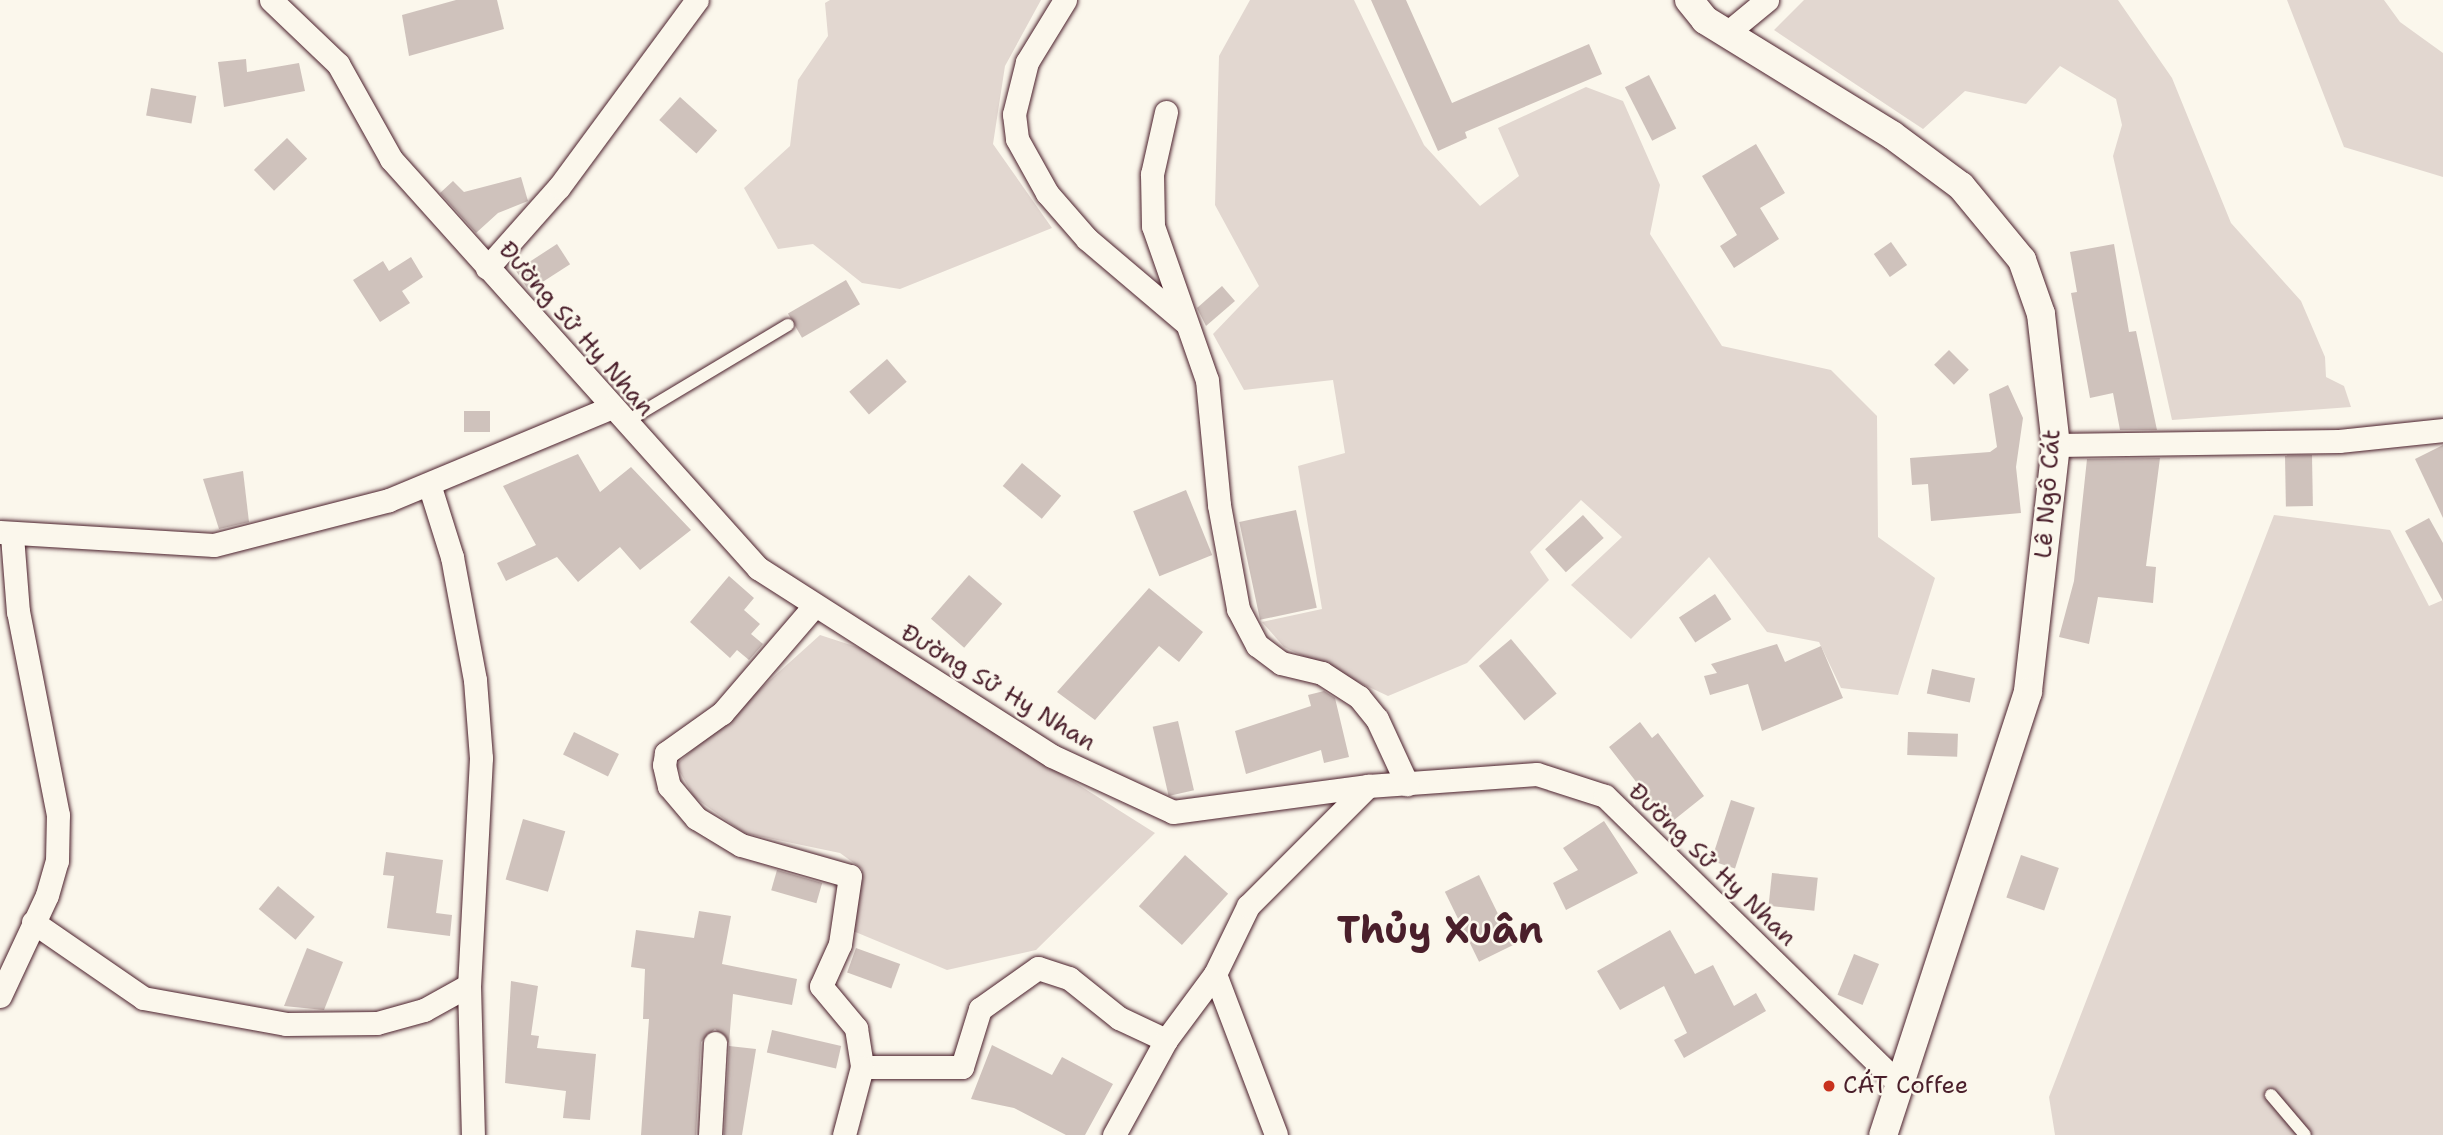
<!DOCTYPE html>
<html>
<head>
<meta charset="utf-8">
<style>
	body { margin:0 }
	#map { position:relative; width:2443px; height:1135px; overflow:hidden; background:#fbf7ec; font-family:"Shantell Sans",sans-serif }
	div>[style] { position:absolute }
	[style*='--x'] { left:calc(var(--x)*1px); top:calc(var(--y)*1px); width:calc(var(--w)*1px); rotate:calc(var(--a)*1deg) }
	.green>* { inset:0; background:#e2d7d0 }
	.building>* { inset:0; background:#cfc2bc; transform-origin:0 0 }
	.roads { filter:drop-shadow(0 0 2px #4a1f2b) drop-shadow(0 0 2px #4a1f2b) }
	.service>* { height:12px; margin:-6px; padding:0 6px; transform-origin:6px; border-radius:6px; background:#fbf7ec }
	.minor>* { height:23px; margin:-11.5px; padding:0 11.5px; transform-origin:11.5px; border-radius:11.5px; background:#fbf7ec }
	.tertiary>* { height:28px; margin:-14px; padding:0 14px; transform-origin:14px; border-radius:14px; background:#fbf7ec }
	.dots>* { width:19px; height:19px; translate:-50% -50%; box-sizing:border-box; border:4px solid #fbf7ec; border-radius:50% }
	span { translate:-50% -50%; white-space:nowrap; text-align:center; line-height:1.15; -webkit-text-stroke:5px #fbf7ec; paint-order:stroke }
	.street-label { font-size:24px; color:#4a1f2b }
	.poi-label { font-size:24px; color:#4a1f2b }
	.left { translate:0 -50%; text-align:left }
	.town-label { font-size:38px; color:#4a1f2b; font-weight:700 }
</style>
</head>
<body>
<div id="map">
	<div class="green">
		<div style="clip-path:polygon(830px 0,1041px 0,1005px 66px,993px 144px,1052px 228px,900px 289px,862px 283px,813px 244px,778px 249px,744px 188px,790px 146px,798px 80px,828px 36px,825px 3px)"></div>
		<div style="clip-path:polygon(1250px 0,1354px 0,1424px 145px,1480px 206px,1519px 176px,1498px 128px,1586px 87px,1623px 101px,1660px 185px,1650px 234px,1722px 346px,1831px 370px,1877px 416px,1878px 537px,1935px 578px,1898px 695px,1841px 688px,1819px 642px,1767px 632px,1709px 557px,1631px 639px,1571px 585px,1622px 537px,1581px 500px,1530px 552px,1549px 580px,1467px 663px,1388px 696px,1284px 647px,1262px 622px,1322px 609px,1298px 466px,1345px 453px,1333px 380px,1244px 390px,1213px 334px,1259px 286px,1215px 205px,1219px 56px)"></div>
		<div style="clip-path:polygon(1804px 0,2118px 0,2172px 78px,2231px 223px,2301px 301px,2325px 357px,2326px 377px,2344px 386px,2351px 407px,2172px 420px,2113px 156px,2122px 125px,2116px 99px,2060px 66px,2026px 104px,1965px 91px,1923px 129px,1774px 30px)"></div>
		<div style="clip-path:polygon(2287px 0,2384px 0,2400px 22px,2443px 53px,2443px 177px,2344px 147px)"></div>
		<div style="clip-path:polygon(2274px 515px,2390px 530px,2429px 606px,2443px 600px,2443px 1135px,2055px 1135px,2049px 1097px)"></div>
		<div style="clip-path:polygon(820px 635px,863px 649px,1155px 833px,1036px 950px,947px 970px,853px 931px,862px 869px,840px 853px,744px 833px,694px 797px,676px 765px)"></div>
	</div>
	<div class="building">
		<div style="clip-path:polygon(456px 0,497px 0,504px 29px,409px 56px,402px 15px)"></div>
		<div style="clip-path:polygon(1371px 0,1406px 0,1452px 103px,1589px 44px,1602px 74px,1465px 132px,1467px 138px,1438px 151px)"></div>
		<div style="clip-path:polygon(246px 59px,247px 72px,299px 63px,305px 91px,224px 107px,218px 62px)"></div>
		<div style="left:1649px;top:75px;width:60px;height:27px;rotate:63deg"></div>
		<div style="left:151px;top:88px;width:46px;height:28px;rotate:10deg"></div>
		<div style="left:680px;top:97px;width:50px;height:31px;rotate:42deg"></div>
		<div style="left:287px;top:138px;width:29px;height:46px;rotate:46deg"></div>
		<div style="clip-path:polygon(1756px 144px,1785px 193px,1760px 208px,1779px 239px,1734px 268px,1720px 246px,1737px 235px,1702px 176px)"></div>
		<div style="clip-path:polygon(521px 177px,528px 201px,498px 213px,476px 233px,440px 193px,453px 181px,464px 192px)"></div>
		<div style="left:1891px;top:242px;width:28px;height:21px;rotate:55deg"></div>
		<div style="left:557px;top:244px;width:24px;height:49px;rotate:57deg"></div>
		<div style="clip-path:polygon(2114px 244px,2129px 332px,2136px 331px,2157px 430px,2120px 430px,2113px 393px,2090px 398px,2071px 293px,2077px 292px,2070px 252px)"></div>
		<div style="clip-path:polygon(411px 257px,423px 277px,402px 291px,410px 303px,380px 322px,353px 280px,383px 261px,389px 271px)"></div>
		<div style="left:846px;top:280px;width:28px;height:67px;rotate:60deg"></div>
		<div style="clip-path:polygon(1222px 286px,1235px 301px,1206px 326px,1197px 308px)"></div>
		<div style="left:1949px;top:350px;width:28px;height:21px;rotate:45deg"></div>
		<div style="left:887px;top:359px;width:30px;height:50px;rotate:49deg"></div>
		<div style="clip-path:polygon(2008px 385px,2023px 418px,2016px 467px,2021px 513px,1931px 521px,1928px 484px,1912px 485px,1910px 458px,1990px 452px,1997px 447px,1989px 394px)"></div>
		<div style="left:464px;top:411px;width:26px;height:21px"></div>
		<div style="clip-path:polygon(2443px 445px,2443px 518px,2415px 459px)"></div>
		<div style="clip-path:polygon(578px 454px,600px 492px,631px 467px,691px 530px,640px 570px,620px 547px,578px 582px,557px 557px,506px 581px,497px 563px,536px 545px,503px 486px)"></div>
		<div style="left:2312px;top:455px;width:51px;height:27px;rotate:89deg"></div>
		<div style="clip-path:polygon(2160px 458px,2146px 566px,2156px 567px,2153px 603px,2098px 597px,2089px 644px,2059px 637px,2074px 581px,2087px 459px)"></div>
		<div style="left:1022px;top:463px;width:51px;height:30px;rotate:40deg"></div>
		<div style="clip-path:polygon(243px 471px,249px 522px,219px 529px,203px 479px)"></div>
		<div style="left:1186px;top:490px;width:70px;height:57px;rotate:68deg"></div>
		<div style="left:1296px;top:510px;width:100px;height:58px;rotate:78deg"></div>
		<div style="left:1583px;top:515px;width:31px;height:51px;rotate:48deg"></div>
		<div style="clip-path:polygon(2429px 518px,2443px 543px,2443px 601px,2405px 531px)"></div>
		<div style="left:969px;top:575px;width:44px;height:58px;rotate:41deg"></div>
		<div style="clip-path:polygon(729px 576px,754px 598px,744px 610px,760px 624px,751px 634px,763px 644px,749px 660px,737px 650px,730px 658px,690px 622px)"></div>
		<div style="clip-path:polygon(1149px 588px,1203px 632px,1179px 662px,1159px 646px,1095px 720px,1057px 692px)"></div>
		<div style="left:1715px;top:594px;width:30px;height:43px;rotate:57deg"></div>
		<div style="left:1511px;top:639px;width:71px;height:42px;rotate:50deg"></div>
		<div style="clip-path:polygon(1777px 644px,1785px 662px,1821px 646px,1843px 698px,1762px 731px,1748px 684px,1710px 695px,1704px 676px,1717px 673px,1711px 664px)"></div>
		<div style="left:1932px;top:669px;width:44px;height:25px;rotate:12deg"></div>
		<div style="clip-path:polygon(1324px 691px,1335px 698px,1349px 757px,1324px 763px,1321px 750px,1246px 774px,1235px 731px,1311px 706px,1308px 695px)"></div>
		<div style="left:1178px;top:721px;width:71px;height:26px;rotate:77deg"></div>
		<div style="clip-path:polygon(1640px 722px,1652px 738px,1658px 733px,1704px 796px,1669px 824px,1609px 747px)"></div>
		<div style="left:574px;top:732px;width:50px;height:25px;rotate:26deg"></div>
		<div style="left:1908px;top:732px;width:50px;height:23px;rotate:2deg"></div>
		<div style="left:1731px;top:800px;width:25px;height:64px;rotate:18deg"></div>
		<div style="left:523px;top:819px;width:44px;height:63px;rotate:16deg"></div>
		<div style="clip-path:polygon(1604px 821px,1638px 873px,1566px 910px,1553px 883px,1578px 870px,1563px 848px)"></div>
		<div style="clip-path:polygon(386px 852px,443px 860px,436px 913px,452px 915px,450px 936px,387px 928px,394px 876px,383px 875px)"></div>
		<div style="left:1185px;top:855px;width:58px;height:69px;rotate:42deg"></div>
		<div style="left:2021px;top:855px;width:40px;height:45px;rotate:19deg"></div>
		<div style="left:777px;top:870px;width:47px;height:21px;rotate:16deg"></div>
		<div style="left:1772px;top:873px;width:46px;height:33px;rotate:6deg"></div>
		<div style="left:1479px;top:875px;width:78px;height:38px;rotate:64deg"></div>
		<div style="left:278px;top:886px;width:48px;height:30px;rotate:40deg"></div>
		<div style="clip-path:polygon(699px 911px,731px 916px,722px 964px,797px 979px,792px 1005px,733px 994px,729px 1043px,715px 1029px,701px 1042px,696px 1135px,641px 1135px,649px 1019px,643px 1019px,645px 969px,631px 967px,636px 930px,694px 938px)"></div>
		<div style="clip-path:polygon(1670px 930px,1695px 974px,1713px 965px,1734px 1006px,1756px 993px,1766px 1011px,1684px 1058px,1674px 1040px,1687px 1033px,1664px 986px,1620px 1010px,1597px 971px)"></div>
		<div style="clip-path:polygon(307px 948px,343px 962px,324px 1010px,284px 1006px)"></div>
		<div style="left:856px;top:948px;width:47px;height:26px;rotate:20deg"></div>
		<div style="left:1854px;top:954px;width:27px;height:44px;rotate:22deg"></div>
		<div style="clip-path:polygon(511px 981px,538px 986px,531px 1035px,539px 1036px,537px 1048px,596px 1054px,590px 1120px,563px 1118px,566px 1091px,505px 1083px)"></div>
		<div style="left:772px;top:1030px;width:71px;height:23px;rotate:13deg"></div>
		<div style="clip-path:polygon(992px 1045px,1052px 1075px,1062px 1057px,1113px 1084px,1085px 1135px,1066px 1135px,1014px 1108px,971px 1099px)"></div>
		<div style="clip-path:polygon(729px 1046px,756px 1049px,742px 1135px,724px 1135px)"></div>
	</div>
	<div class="roads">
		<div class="service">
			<div style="--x:624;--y:423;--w:191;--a:-30.9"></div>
			<div style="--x:2271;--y:1095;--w:52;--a:49.6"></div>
		</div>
		<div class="minor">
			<div style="--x:271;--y:0;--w:93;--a:43.7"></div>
			<div style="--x:338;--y:64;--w:109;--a:60.8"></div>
			<div style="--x:391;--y:159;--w:550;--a:48.1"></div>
			<div style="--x:758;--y:568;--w:349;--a:32.6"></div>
			<div style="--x:1052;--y:756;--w:133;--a:24.8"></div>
			<div style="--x:1173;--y:812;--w:197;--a:-7.6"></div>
			<div style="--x:1368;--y:786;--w:169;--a:-4.1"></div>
			<div style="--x:1537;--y:774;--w:71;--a:17.9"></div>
			<div style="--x:1605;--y:796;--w:409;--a:44.4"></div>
			<div style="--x:1065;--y:0;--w:73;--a:121.5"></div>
			<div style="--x:1027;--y:62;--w:54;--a:104"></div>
			<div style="--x:1014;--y:114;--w:25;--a:83"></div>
			<div style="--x:1017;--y:139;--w:62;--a:60.9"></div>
			<div style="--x:1047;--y:193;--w:61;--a:49"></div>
			<div style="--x:1087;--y:239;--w:128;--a:40.3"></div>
			<div style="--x:1727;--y:33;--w:52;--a:-39.5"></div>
			<div style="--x:1166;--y:112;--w:64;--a:102.7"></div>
			<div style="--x:1152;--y:174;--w:52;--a:88.9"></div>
			<div style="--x:1153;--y:226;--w:163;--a:70.7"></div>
			<div style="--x:1207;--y:380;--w:126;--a:84.5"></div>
			<div style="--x:1219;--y:505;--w:106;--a:79.6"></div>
			<div style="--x:1238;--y:609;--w:41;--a:62.2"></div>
			<div style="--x:1257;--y:645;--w:30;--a:37"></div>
			<div style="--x:1281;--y:663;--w:42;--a:13.7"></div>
			<div style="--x:1322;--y:673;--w:44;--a:33"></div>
			<div style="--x:1359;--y:697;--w:28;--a:51"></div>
			<div style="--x:1377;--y:719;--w:72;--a:65.2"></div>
			<div style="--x:487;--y:268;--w:108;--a:-48.4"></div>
			<div style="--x:559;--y:187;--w:232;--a:-53.6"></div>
			<div style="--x:2056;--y:445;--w:283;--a:-0.8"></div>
			<div style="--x:2339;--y:441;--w:105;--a:-6"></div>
			<div style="--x:429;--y:484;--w:77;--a:72.5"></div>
			<div style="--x:452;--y:557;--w:125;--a:79.4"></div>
			<div style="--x:475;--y:680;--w:78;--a:85.6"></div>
			<div style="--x:481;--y:758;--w:227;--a:93"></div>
			<div style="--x:469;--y:985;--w:150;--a:88.5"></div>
			<div style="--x:0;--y:532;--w:214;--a:3.5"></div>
			<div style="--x:214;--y:545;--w:181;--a:-14.4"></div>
			<div style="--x:389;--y:500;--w:239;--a:-22.6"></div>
			<div style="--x:815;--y:605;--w:143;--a:130.7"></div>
			<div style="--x:722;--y:713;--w:69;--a:144.5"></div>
			<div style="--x:666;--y:753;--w:12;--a:99"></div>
			<div style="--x:664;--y:765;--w:22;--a:77"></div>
			<div style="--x:669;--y:786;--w:42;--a:49.8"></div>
			<div style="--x:696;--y:818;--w:52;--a:31"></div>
			<div style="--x:741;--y:845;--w:113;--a:15.9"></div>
			<div style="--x:850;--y:876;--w:69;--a:98.4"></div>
			<div style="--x:840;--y:944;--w:46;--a:114.3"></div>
			<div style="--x:821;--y:986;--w:55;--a:50.2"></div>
			<div style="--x:856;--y:1028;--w:39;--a:81"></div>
			<div style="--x:862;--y:1067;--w:100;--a:0"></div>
			<div style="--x:962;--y:1067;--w:61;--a:-72.8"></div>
			<div style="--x:980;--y:1009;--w:71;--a:-35.3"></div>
			<div style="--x:1038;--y:968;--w:33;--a:18"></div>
			<div style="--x:1069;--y:978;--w:64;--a:38.7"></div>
			<div style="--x:1119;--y:1018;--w:52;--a:25.1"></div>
			<div style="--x:33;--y:922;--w:134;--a:34.6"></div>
			<div style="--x:143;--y:998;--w:145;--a:10.3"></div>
			<div style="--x:286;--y:1024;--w:91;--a:-0.6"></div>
			<div style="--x:377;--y:1023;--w:49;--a:-15.5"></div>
			<div style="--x:424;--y:1010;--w:51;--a:-29.1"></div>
			<div style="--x:1215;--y:974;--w:172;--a:69.2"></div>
			<div style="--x:0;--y:996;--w:111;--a:-65"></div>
			<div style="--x:47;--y:895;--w:35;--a:-74"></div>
			<div style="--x:57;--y:861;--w:46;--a:-88.8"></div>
			<div style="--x:58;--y:815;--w:207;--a:-101.1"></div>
			<div style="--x:18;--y:612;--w:76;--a:-94.5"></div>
			<div style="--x:710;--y:1135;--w:92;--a:-86.9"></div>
			<div style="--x:844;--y:1135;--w:70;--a:-75.2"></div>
			<div style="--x:1114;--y:1135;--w:108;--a:-61.3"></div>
			<div style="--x:1166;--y:1040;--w:82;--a:-53.4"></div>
			<div style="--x:1215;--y:974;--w:76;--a:-64.1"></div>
			<div style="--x:1248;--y:906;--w:170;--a:-45"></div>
		</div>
		<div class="tertiary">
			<div style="--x:1689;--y:0;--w:26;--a:51"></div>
			<div style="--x:1705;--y:20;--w:220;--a:31.6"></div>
			<div style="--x:1892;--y:135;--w:86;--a:36.5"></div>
			<div style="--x:1961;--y:186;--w:96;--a:50.5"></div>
			<div style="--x:2022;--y:260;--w:57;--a:70.6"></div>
			<div style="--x:2041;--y:314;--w:132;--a:83.5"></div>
			<div style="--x:2056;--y:445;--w:249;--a:96.5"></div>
			<div style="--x:2028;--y:692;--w:466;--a:108.1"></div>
		</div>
	</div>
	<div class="dots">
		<div style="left:1829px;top:1086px;background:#c8321e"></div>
	</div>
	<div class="street-label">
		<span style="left:576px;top:329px;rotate:49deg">Đường Sử Hy Nhan</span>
		<span style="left:2048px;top:494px;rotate:-86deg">Lê Ngô Cát</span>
		<span style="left:998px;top:688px;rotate:31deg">Đường Sử Hy Nhan</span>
		<span style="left:1712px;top:865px;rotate:44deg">Đường Sử Hy Nhan</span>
	</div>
	<div class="poi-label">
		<span class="left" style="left:1843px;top:1086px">CÁT Coffee</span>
	</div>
	<div class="town-label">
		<span style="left:1440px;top:930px">Thủy Xuân</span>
	</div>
</div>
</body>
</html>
